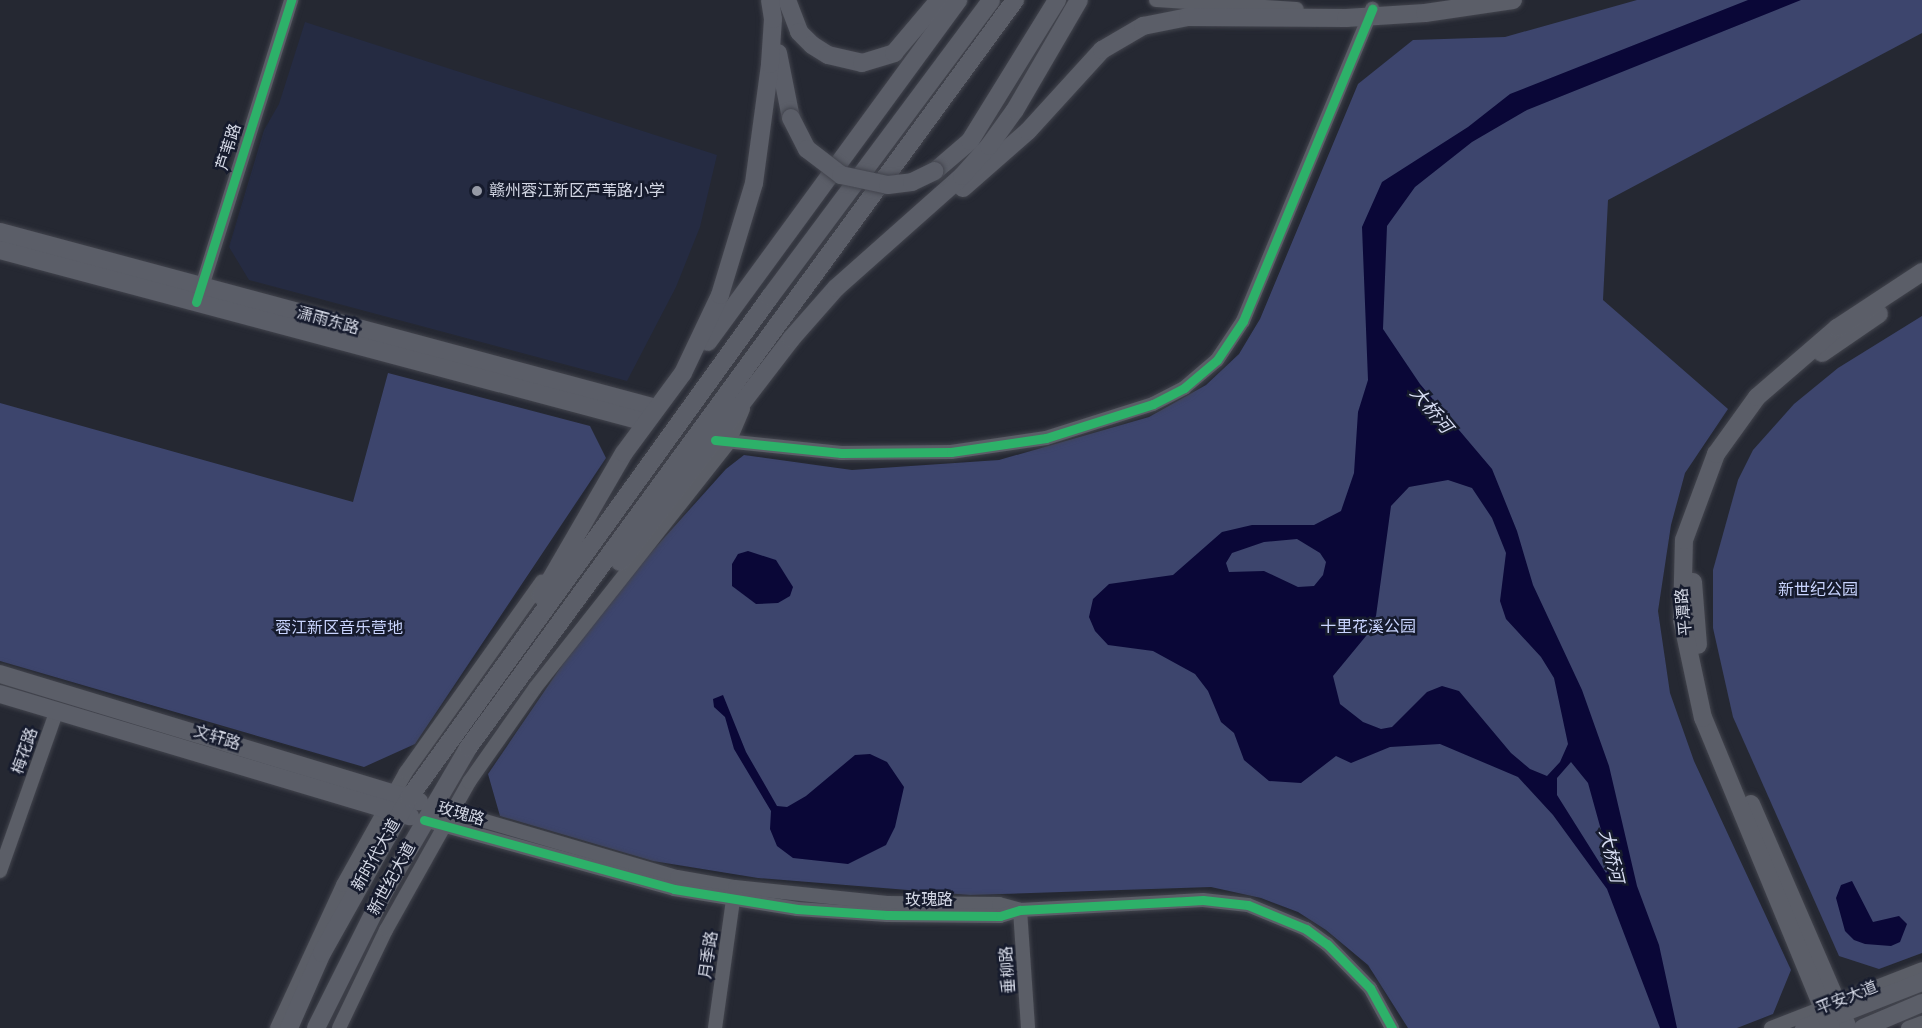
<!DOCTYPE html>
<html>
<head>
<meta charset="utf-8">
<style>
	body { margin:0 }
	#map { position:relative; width:1922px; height:1028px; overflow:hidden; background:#252832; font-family:Poppins,"Noto Sans SC",sans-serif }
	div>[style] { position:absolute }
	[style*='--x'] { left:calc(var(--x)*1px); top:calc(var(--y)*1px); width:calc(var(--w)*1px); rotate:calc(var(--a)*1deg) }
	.built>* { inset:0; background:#252b42 }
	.green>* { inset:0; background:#3d456d }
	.water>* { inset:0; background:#0a0737 }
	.roads { filter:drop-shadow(0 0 2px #42444d) drop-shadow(0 0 2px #42444d) }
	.minor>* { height:14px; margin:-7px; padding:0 7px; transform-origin:7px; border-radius:7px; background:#5b5e67 }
	.major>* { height:18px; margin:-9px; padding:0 9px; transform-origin:9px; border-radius:9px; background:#5b5e68 }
	.bridges { filter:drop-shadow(0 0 2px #42444d) drop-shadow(0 0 2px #42444d) }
	.major-bridge>* { height:18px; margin:-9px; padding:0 9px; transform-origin:9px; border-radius:9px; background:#5b5e68 }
	.cycleway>* { height:9px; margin:-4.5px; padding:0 4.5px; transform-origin:4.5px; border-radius:4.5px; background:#2db169 }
	.dots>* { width:16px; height:16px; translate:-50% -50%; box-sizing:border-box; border:3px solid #161b2d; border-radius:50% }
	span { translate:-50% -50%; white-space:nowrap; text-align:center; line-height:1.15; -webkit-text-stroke:5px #161b2d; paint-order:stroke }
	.street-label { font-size:16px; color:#d3d7e4 }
	.poi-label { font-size:16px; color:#d3d7e4 }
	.left { translate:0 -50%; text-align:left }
	.park-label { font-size:16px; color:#c9d4fe }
	.water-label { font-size:18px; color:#d8def4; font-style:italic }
</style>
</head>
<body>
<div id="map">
	<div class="built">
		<div style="clip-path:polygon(305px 22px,717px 155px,700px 227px,676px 287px,627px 381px,249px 280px,229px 247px,264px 130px,279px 104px)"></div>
	</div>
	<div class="green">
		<div style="clip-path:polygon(1637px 0,1922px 0,1922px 33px,1608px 200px,1603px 300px,1728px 409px,1685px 473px,1671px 525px,1658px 611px,1670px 693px,1694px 761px,1791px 970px,1773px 1014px,1737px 1028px,1408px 1028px,1368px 965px,1326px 930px,1298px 912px,1261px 898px,1211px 887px,970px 895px,758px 878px,653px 861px,500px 816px,488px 774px,601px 608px,726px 469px,744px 455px,852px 470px,999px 460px,1149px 417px,1206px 385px,1239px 354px,1260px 319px,1358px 84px,1413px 40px,1505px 37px)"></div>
		<div style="clip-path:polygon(1922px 316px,1922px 953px,1879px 969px,1839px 956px,1733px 717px,1713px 628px,1713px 570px,1738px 480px,1753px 450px,1794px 404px,1838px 368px)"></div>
		<div style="clip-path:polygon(388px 373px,590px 426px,606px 458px,415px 744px,364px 767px,0 661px,0 403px,353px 502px)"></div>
	</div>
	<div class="water">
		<div style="clip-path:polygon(evenodd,1748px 0,1801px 0,1527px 110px,1472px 142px,1415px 187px,1387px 226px,1383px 329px,1420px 384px,1492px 469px,1517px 531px,1533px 585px,1582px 690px,1609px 766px,1637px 886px,1659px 945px,1677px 1028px,1660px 1028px,1607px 889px,1553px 815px,1518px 777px,1440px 744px,1390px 747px,1351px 763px,1336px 756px,1301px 783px,1269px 781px,1244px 760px,1234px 733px,1221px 722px,1208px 691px,1195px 674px,1153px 651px,1108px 645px,1095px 631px,1089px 617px,1093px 599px,1109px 584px,1173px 575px,1222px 532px,1252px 525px,1314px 525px,1341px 511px,1354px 473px,1358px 412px,1368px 380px,1362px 227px,1382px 182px,1468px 127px,1510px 94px,1748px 0,1448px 480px,1472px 488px,1492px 518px,1506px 553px,1500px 601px,1506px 619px,1541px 657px,1554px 678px,1568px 744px,1560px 762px,1547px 776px,1530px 769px,1511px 753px,1459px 691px,1442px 686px,1427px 692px,1392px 727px,1381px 729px,1363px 722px,1340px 704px,1333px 676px,1366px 636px,1376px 616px,1391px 506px,1409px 487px,1448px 480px,1748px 0,1297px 539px,1320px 553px,1326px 562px,1323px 575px,1314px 586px,1298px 587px,1264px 571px,1229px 572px,1226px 563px,1232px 553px,1264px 542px,1297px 539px,1748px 0,1571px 762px,1588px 783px,1611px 866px,1606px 873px,1557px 795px,1557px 778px,1571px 762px)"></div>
		<div style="clip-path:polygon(748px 551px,776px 560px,793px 587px,790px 596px,778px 603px,756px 604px,732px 586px,732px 564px,738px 554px)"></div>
		<div style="clip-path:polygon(723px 695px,746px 752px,777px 806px,787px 807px,806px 796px,855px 755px,870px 754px,887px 762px,904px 787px,895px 827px,886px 845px,848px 864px,793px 858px,777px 846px,770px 829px,771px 811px,734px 749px,725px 717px,714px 707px,713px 699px)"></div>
		<div style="clip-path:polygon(1852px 881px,1873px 922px,1899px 916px,1907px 924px,1900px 942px,1891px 946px,1865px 944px,1854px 940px,1845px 931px,1836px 898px,1841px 885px)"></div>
	</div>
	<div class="roads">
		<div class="minor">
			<div style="--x:1156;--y:0;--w:141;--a:3.7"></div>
			<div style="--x:200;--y:293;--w:307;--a:-72.7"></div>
			<div style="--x:715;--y:440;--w:127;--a:5.9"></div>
			<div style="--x:841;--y:453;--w:110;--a:-0.5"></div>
			<div style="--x:951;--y:452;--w:96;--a:-8.4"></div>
			<div style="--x:1046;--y:438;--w:112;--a:-17.6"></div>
			<div style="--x:1153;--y:404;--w:35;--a:-27"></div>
			<div style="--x:1184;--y:388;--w:43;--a:-40.3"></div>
			<div style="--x:1217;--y:360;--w:47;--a:-56.3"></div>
			<div style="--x:1243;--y:321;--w:338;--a:-67.5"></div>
			<div style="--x:444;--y:809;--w:243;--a:16.3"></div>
			<div style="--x:677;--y:877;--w:59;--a:9.8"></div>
			<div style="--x:735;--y:887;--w:153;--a:6"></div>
			<div style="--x:887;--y:903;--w:112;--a:0.5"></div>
			<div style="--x:999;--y:904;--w:20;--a:15"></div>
			<div style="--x:424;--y:820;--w:259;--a:15.4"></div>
			<div style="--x:674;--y:889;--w:125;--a:9.2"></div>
			<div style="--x:797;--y:909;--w:90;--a:3.8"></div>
			<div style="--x:887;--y:915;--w:113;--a:0.5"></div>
			<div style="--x:1000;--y:916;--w:21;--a:-17"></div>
			<div style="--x:1020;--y:910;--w:183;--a:-3.1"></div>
			<div style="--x:1203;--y:900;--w:45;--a:6.3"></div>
			<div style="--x:1248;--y:905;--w:63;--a:22.5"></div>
			<div style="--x:1306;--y:929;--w:26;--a:36"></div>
			<div style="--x:1327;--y:944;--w:62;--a:45.7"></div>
			<div style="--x:1370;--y:988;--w:46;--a:61.2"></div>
			<div style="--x:0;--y:871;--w:171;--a:-70.5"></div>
			<div style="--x:1020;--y:910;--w:118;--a:86.1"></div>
			<div style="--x:277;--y:1028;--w:157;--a:-65.2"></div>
			<div style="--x:343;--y:885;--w:129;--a:-60.9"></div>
			<div style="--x:406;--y:772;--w:234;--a:-54.5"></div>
			<div style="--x:339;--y:1028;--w:109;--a:-64.4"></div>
			<div style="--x:386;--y:930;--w:170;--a:-60.7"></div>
			<div style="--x:469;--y:782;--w:115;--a:-54.9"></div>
			<div style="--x:535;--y:688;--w:313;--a:-51.7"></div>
			<div style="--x:729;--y:442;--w:36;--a:-67"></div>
			<div style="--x:715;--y:1028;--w:137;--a:-82"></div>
			<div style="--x:1771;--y:1028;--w:162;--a:-21.3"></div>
			<div style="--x:1908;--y:1028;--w:15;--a:-20"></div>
		</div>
		<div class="major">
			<div style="--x:787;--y:0;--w:34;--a:69"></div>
			<div style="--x:799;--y:32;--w:18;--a:45"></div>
			<div style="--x:812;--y:45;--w:19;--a:32"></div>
			<div style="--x:828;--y:55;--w:35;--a:13"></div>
			<div style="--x:862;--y:63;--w:34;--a:-17"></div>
			<div style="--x:894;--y:53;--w:70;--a:-49.7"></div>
			<div style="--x:778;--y:53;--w:66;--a:78.7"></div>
			<div style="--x:935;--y:171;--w:46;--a:-40.6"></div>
			<div style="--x:970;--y:141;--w:166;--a:-58.3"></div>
			<div style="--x:963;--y:188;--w:86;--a:-41.2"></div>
			<div style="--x:1028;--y:131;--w:110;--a:-47.6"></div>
			<div style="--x:1102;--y:50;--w:48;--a:-30.3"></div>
			<div style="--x:1143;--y:26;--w:46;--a:-11.3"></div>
			<div style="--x:1188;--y:17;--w:158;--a:0.4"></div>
			<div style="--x:1346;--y:18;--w:79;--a:-3.6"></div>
			<div style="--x:1425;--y:13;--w:89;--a:-8.4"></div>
			<div style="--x:0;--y:232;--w:679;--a:15.02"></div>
			<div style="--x:0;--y:250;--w:668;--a:14.93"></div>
			<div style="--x:708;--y:342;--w:424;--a:-53.8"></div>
			<div style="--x:1822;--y:353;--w:69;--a:-34.4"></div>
			<div style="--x:620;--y:562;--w:281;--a:-52.5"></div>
			<div style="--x:791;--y:339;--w:68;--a:-48.6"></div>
			<div style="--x:836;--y:288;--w:169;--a:-41.6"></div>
			<div style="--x:962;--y:176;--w:40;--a:-48"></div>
			<div style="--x:989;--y:146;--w:44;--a:-54.2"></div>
			<div style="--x:1015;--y:110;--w:127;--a:-59.8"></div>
			<div style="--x:1693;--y:582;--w:63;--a:85.5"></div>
			<div style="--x:541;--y:596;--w:165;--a:-59.9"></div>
			<div style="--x:624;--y:453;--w:99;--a:-53.6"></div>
			<div style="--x:683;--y:373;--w:86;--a:-64.6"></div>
			<div style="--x:720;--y:295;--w:117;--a:-73.1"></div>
			<div style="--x:754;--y:183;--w:120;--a:-82.3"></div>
			<div style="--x:770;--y:64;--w:45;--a:-86.2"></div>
			<div style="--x:773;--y:19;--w:19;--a:-99"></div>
			<div style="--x:0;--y:674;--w:438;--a:16.9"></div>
			<div style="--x:0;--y:694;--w:428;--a:16.6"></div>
			<div style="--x:1751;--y:804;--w:244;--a:66.6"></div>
			<div style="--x:289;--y:1028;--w:82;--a:-66.3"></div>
			<div style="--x:322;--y:953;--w:178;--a:-60.7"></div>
			<div style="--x:409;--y:798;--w:618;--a:-54.23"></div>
			<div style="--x:770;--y:297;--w:370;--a:-53.3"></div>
			<div style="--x:316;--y:1028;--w:152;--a:-63.4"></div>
			<div style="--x:384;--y:892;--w:167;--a:-59.7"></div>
			<div style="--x:468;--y:748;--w:927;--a:-53.82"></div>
			<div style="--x:1804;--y:1028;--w:127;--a:-21.3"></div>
			<div style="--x:1831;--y:1028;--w:335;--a:-112.4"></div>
			<div style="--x:1703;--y:718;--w:100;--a:-102.1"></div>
			<div style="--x:1682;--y:620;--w:80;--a:-88.6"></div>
			<div style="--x:1684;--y:540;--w:92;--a:-69.6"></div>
			<div style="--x:1716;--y:454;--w:70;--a:-54.3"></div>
			<div style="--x:1757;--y:397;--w:106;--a:-40.8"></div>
			<div style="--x:1837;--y:328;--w:102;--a:-33.4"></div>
			<div style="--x:1863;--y:1028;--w:64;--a:-23"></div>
		</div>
	</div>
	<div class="bridges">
		<div class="major-bridge">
			<div style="--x:791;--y:118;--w:35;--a:63"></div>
			<div style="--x:807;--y:149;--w:43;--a:37.4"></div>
			<div style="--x:841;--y:175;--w:48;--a:12"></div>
			<div style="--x:888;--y:185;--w:24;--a:-7"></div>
			<div style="--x:912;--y:182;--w:25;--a:-26"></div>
		</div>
	</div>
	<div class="cycleway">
		<div style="--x:196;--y:302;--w:317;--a:-72.5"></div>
		<div style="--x:715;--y:440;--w:127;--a:5.9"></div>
		<div style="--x:841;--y:453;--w:110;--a:-0.5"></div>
		<div style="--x:951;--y:452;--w:96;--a:-8.4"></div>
		<div style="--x:1046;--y:438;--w:112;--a:-17.6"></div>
		<div style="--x:1153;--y:404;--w:35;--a:-27"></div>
		<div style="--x:1184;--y:388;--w:43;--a:-40.3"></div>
		<div style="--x:1217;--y:360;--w:47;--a:-56.3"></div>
		<div style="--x:1243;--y:321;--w:338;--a:-67.5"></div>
		<div style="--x:424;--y:820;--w:259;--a:15.4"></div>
		<div style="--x:674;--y:889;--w:125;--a:9.2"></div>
		<div style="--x:797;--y:909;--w:90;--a:3.8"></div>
		<div style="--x:887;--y:915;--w:113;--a:0.5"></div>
		<div style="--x:1000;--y:916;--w:21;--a:-17"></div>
		<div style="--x:1020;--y:910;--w:183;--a:-3.1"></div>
		<div style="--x:1203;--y:900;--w:45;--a:6.3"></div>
		<div style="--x:1248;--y:905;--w:63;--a:22.5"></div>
		<div style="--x:1306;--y:929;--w:26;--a:36"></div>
		<div style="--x:1327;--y:944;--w:62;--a:45.7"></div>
		<div style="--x:1370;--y:988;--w:46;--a:61.2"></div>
	</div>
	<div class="dots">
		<div style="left:477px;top:191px;background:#969aa6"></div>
	</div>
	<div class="street-label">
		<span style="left:229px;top:147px;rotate:-73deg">芦苇路</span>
		<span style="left:328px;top:321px;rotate:15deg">潇雨东路</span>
		<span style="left:1684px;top:612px;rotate:-95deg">平潭路</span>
		<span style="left:217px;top:738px;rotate:17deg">文轩路</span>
		<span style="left:25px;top:751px;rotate:-71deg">梅花路</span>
		<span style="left:461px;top:814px;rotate:16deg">玫瑰路</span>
		<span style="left:376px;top:855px;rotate:-60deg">新时代大道</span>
		<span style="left:392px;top:879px;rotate:-61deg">新世纪大道</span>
		<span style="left:929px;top:900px">玫瑰路</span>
		<span style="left:709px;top:955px;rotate:-82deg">月季路</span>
		<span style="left:1008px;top:970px;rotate:-94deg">垂柳路</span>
		<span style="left:1847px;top:998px;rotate:-22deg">平安大道</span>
	</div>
	<div class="poi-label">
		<span class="left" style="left:489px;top:191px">赣州蓉江新区芦苇路小学</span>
	</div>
	<div class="park-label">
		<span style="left:1818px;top:590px">新世纪公园</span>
		<span style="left:1368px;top:627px">十里花溪公园</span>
		<span style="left:339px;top:628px">蓉江新区音乐营地</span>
	</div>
	<div class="water-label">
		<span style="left:1431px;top:410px;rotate:50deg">大桥河</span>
		<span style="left:1611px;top:856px;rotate:77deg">大桥河</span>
	</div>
</div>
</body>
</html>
